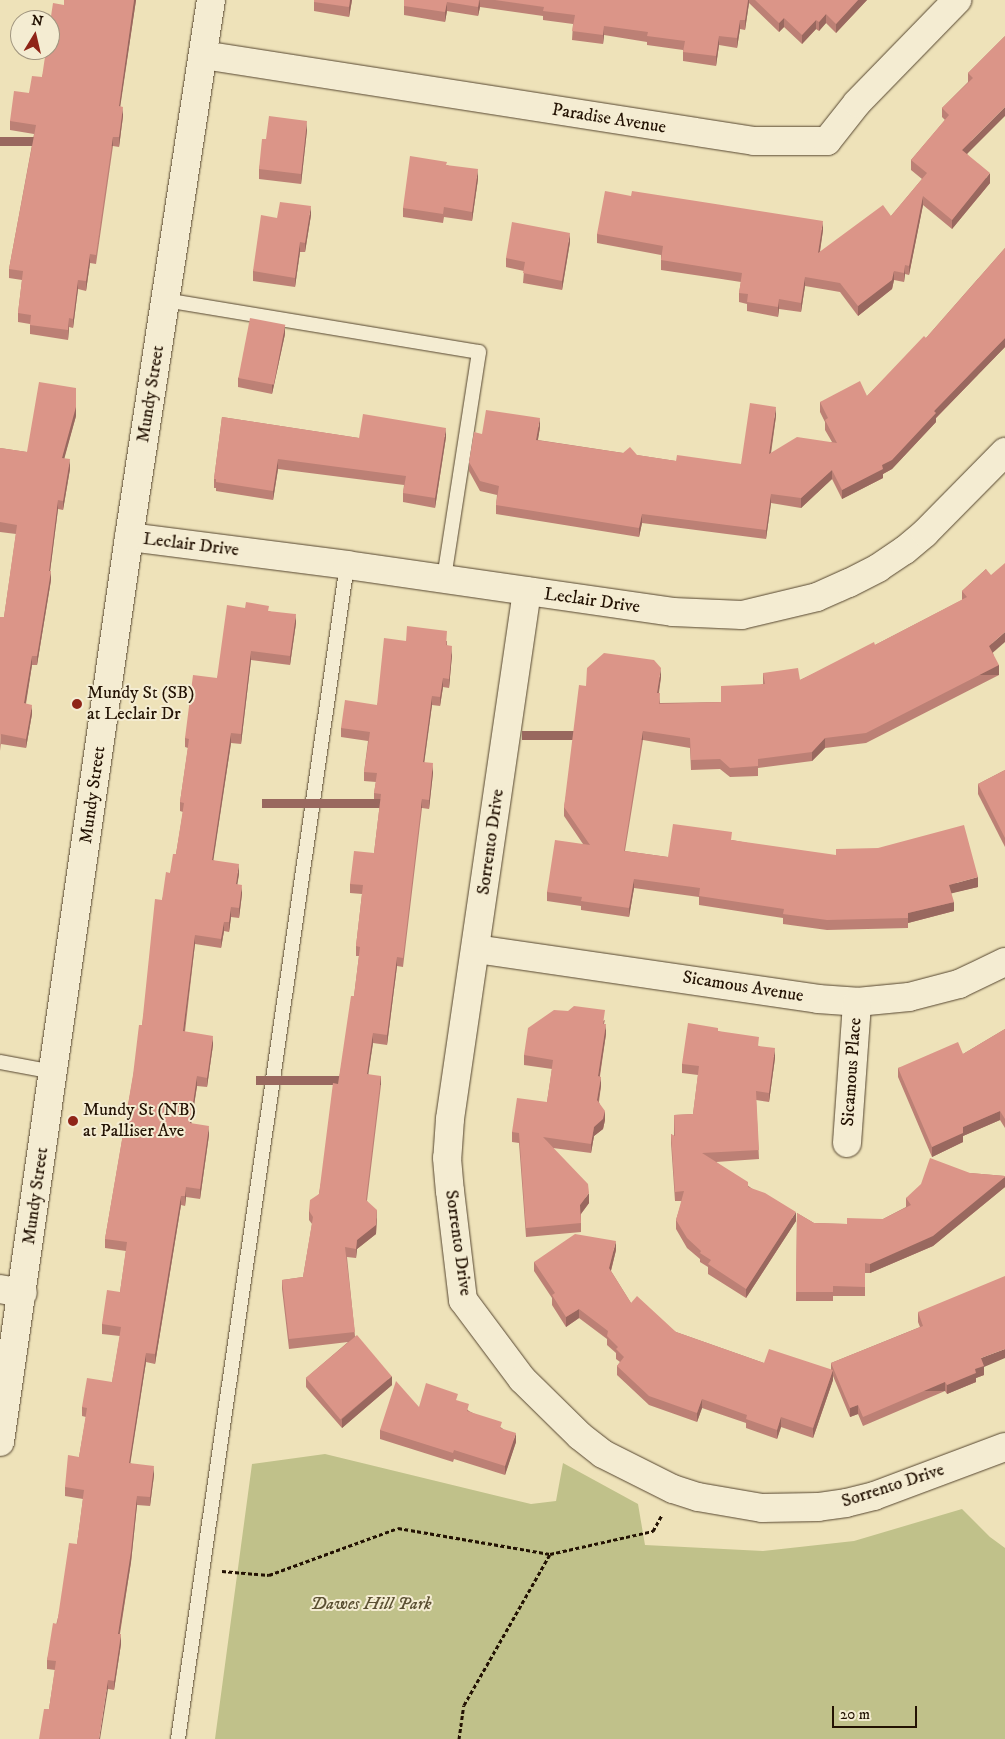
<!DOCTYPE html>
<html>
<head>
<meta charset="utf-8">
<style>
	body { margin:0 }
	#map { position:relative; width:1005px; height:1739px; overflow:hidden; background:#eee2b9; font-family:"IM FELL DW Pica",serif }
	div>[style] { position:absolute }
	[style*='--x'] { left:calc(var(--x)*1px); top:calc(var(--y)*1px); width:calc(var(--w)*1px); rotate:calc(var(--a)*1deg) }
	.green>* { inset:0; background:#c0c18a }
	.path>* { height:3px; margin-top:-1.5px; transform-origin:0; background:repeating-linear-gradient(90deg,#231203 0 4px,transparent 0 6.5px) }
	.roads { filter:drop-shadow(0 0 1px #564630) drop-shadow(0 0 1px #564630) }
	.lane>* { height:14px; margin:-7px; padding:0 7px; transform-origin:7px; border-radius:7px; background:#f4ecd2 }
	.street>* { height:28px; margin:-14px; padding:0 14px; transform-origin:14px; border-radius:14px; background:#f4ecd2 }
	.secondary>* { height:28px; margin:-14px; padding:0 14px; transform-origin:14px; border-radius:14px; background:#f4ecd2 }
	.wall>* { inset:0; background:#bc8075 }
	.shaded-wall>* { inset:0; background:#99685f; transform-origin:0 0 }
	.building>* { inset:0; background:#db9588; transform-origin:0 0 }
	.dots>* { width:14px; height:14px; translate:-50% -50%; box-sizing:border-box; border:2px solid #f4ecd2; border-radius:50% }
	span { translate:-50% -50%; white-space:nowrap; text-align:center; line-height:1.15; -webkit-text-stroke:4px #f4ecd2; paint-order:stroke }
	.street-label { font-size:18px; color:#231203 }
	.poi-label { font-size:18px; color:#231203 }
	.left { translate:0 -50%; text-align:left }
	.park-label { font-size:18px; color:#5a4f32; font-style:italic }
	.north { position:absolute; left:10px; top:10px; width:50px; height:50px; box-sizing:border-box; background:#f4ecd2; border:1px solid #a0957f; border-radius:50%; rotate:9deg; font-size:14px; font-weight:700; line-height:20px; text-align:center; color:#231203 }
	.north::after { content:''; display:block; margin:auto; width:18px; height:22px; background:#8f2418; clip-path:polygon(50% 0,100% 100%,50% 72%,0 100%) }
	.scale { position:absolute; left:832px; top:1706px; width:85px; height:22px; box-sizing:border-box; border:2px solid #231203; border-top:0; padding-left:6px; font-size:15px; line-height:18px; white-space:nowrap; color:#231203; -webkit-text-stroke:4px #f4ecd2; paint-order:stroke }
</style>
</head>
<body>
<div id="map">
	<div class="green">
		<div style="clip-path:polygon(325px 1454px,531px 1504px,556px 1501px,563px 1463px,638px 1504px,645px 1545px,763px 1551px,854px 1541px,962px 1509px,990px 1537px,1005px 1548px,1005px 1739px,215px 1739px,252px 1464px)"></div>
	</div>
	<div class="path">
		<div style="--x:222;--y:1571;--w:47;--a:4.9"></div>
		<div style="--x:269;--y:1575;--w:137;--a:-20"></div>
		<div style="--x:398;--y:1528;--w:154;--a:9.7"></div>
		<div style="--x:459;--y:1739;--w:34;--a:-82"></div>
		<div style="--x:464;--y:1705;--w:174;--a:-60.3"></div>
		<div style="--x:550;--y:1554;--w:106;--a:-12.6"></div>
		<div style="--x:653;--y:1531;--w:18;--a:-61"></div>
	</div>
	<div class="roads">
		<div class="lane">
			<div style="--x:165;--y:300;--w:318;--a:9.4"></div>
			<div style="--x:479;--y:352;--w:229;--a:98.8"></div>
			<div style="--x:0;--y:1062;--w:55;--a:10.5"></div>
			<div style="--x:178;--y:1739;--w:1186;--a:-81.81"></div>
		</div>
		<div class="street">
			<div style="--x:203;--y:55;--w:558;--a:8.87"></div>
			<div style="--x:754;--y:141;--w:73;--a:0"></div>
			<div style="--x:827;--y:141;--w:48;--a:-51.7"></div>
			<div style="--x:857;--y:103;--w:144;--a:-45.8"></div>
			<div style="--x:527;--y:591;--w:534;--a:98.3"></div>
			<div style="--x:450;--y:1119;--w:39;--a:94"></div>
			<div style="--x:447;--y:1158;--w:33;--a:85"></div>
			<div style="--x:450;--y:1191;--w:110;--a:83.2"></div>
			<div style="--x:463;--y:1300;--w:99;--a:53.2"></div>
			<div style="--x:522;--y:1379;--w:81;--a:44.5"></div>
			<div style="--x:580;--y:1436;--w:29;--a:38"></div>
			<div style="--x:603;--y:1454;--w:78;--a:26.6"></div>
			<div style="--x:673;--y:1489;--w:26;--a:18"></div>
			<div style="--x:698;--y:1497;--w:65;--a:9.8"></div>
			<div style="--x:762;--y:1508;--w:56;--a:-1"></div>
			<div style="--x:818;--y:1507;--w:28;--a:-8"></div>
			<div style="--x:846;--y:1503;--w:29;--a:-14"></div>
			<div style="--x:874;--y:1496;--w:140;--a:-20.5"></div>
			<div style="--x:476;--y:949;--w:346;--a:8.3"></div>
			<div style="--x:818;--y:999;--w:39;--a:4"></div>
			<div style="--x:857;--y:1002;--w:52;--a:-5.5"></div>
			<div style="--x:909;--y:997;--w:52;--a:-14.6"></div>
			<div style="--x:959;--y:984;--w:51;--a:-25.6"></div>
			<div style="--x:847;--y:1143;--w:141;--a:-85.9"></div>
			<div style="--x:0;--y:1289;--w:23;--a:10"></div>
		</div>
		<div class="secondary">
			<div style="--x:129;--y:537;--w:220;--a:7.3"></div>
			<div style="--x:347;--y:565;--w:329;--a:8.2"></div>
			<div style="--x:673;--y:612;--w:69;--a:2.5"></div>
			<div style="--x:742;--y:615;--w:77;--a:-13.5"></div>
			<div style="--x:817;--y:597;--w:35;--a:-24"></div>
			<div style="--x:849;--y:583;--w:33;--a:-27"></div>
			<div style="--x:878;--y:568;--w:32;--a:-34"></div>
			<div style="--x:905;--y:550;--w:26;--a:-40"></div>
			<div style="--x:925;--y:533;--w:114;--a:-45.4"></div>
			<div style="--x:0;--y:1442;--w:914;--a:-81.89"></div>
			<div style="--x:129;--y:537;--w:543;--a:-81.32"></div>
		</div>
	</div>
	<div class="wall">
		<div style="clip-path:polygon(64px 0,136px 0,120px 106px,123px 116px,119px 147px,113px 146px,96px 264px,90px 263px,86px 291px,78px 289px,73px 328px,69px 327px,68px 340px,30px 334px,30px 324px,18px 322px,18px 313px,22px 280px,9px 278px,9px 269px,34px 134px,10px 130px,10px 121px,29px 93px,42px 77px,64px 5px)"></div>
		<div style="clip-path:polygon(314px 0,352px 0,349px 17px,314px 11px)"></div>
		<div style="clip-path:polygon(404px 0,867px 0,836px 33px,826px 23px,819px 31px,816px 29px,802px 44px,784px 27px,779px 32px,749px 3px,745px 30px,740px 29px,737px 48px,719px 45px,716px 66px,683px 61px,683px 50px,647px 45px,647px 42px,604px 35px,603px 44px,572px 40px,573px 24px,543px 20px,543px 16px,480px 7px,478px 16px,447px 11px,445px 22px,404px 15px)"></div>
		<div style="clip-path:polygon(1005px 36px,967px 154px,990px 183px,952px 229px,923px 205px,909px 275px,905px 274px,904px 282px,894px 280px,892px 289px,858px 316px,840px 292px,805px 286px,801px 312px,779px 309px,778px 317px,747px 311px,747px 304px,739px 302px,739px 293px,741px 282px,661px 270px,661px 255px,597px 243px,597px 234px,631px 196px,823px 230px,820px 252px,891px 216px,922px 179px,911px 170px,911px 160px,945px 120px,942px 117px,942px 108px,968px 82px,968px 73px)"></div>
		<div style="clip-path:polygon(307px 130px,301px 184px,259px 179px,259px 169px,266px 139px)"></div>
		<div style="clip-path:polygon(447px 165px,478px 179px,472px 221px,444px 217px,443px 223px,403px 217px,403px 208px)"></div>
		<div style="clip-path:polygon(311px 215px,305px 252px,300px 252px,295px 287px,253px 281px,253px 271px,277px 218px)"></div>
		<div style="clip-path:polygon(570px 242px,562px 290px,523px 283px,524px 271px,506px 267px,506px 258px)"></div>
		<div style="clip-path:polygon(1005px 248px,1005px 347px,936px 418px,936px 422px,892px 469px,883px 474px,883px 478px,842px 499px,832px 479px,801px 508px,771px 503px,766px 539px,642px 523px,639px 537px,496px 514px,496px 505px,497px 495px,480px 491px,469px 471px,469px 462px,482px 434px,540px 427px,538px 440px,676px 461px,741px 464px,776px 416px,771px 454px,832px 442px,825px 430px,825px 422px,820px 412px,820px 402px,867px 396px,926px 338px)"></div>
		<div style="clip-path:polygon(285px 334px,272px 394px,238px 387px,238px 378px)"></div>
		<div style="clip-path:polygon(76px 416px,64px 458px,70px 469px,63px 510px,58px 509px,50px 571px,51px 580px,37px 665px,32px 665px,26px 704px,32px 714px,26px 748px,1px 744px,0 751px,4px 617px,16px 534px,0 532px,0 448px,27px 452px)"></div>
		<div style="clip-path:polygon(222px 417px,359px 438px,446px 437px,435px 508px,403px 502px,403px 493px,404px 485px,278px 469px,273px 500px,216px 491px,216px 488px,214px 488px,214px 479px)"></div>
		<div style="clip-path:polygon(986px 569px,993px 653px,999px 675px,866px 743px,825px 748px,812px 761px,758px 768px,758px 776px,730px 777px,720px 769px,691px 770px,690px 748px,643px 740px,625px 851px,668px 857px,732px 840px,978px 887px,951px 893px,954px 911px,908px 923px,908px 928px,827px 930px,783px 924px,783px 918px,699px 905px,699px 897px,634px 888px,629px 917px,581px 910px,581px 906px,547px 901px,547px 892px,583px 844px,564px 816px,564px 807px,586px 686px,661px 677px,659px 693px,660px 703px,721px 702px,763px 684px,763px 673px,800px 680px,875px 645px,962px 600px,962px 591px)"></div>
		<div style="clip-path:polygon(245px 608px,269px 611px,296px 623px,290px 665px,251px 660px,241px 744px,231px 743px,213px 860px,239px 874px,237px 884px,242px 894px,239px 918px,231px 917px,229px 932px,224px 931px,221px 948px,195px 944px,185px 1032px,213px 1045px,207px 1087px,197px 1086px,191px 1123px,209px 1135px,200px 1199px,186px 1197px,185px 1206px,181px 1205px,155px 1364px,146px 1362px,130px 1463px,154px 1475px,150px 1506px,137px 1505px,131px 1562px,120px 1634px,121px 1644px,114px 1690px,108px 1689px,49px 1709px,55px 1670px,47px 1669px,47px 1660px,77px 1544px,83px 1499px,65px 1496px,65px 1487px,79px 1457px,86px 1417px,82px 1416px,82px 1407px,112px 1382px,120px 1336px,102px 1334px,102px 1324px,120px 1292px,126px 1251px,105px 1248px,105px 1239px,142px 1025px,162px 900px,176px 854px,183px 812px,180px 811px,180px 802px,188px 748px,185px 747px,185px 738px,217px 678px)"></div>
		<div style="clip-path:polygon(406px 641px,447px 641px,447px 645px,452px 655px,449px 688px,443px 687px,440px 706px,432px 705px,424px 762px,433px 773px,429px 809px,422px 808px,403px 967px,397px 966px,387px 1045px,373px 1043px,368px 1074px,381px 1085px,367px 1201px,377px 1219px,376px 1234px,357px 1249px,356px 1258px,347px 1257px,355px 1336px,392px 1385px,342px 1428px,306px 1387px,306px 1378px,348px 1342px,289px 1349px,282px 1289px,282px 1280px,303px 1277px,312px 1224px,309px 1220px,309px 1211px,319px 1194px,338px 1084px,354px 996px,359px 956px,356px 956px,356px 946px,362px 894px,350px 893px,350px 884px,374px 853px,380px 803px,374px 802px,374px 793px,376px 782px,364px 781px,364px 772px,368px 741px,341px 737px,341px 728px,377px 705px)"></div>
		<div style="clip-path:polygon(1005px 770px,1005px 847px,978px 794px,978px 784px)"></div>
		<div style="clip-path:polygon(605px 1020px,604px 1024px,606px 1034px,600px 1076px,601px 1086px,599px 1102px,605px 1120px,603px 1129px,594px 1136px,591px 1153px,553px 1148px,589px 1203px,581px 1214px,581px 1232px,526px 1237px,519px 1143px,512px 1142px,512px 1132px,547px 1102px,552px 1069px,524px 1065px,524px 1055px)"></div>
		<div style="clip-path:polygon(1005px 1029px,1005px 1128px,1000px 1120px,963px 1136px,963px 1142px,932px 1157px,898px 1077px,898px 1068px,963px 1054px)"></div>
		<div style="clip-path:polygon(718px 1031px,759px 1046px,775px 1058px,769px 1102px,756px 1100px,759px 1159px,716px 1162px,796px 1221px,746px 1298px,708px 1274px,708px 1267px,700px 1262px,700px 1259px,687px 1248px,676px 1229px,676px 1220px,682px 1201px,675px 1201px,671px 1143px,671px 1134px,674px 1136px,674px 1115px,693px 1114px,698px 1075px,682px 1073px,682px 1064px)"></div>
		<div style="clip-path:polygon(970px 1173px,1005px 1176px,1005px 1187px,933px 1246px,870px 1273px,865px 1273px,865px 1296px,833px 1296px,833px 1301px,796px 1301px,797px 1213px,814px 1223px,847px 1224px,883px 1219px,906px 1207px,906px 1198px)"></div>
		<div style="clip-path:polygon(616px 1250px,611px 1271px,631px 1303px,676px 1332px,764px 1363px,831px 1370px,831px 1363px,920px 1327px,918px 1322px,918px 1312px,984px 1367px,984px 1375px,976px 1378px,976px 1382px,947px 1394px,945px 1391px,863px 1426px,858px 1414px,850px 1417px,833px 1376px,833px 1380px,813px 1438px,781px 1427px,777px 1439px,746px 1428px,746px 1423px,702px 1408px,697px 1422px,649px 1405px,617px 1375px,617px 1366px,620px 1362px,616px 1359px,616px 1353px,607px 1345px,607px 1339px,579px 1318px,566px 1327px,552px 1305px,552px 1298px,534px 1271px,534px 1262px)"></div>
		<div style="clip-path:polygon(458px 1401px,469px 1411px,502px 1428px,516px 1442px,505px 1475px,454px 1459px,453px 1462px,380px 1439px,380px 1430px,419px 1407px)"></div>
	</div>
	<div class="shaded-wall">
		<div style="clip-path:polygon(134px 0,136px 0,119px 115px,119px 106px)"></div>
		<div style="clip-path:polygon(350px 0,352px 0,349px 17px,349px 7px)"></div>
		<div style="clip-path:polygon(480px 0,480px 7px,478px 16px,478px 7px)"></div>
		<div style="clip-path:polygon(748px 0,749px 0,749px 3px,745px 30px,745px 20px)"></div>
		<div style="clip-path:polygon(858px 0,867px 0,836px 33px,836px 24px)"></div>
		<div style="clip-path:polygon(447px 2px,447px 11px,445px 22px,445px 12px)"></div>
		<div style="clip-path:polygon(826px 14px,826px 23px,819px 31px,819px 22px)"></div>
		<div style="clip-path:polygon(784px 18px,784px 27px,779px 32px,779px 23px)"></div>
		<div style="clip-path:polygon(740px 20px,740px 29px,737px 48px,737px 38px)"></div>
		<div style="clip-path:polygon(816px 20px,816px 29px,802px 44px,802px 35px)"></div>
		<div style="clip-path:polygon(604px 26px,604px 35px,603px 44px,603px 35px)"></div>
		<div style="clip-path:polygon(719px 36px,719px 45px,716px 66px,716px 56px)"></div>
		<div style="clip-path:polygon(123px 107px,123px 116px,119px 147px,119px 137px)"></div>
		<div style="clip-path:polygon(1005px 107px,1005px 116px,962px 159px,962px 150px)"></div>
		<div style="clip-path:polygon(307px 121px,307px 130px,301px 184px,301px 174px)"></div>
		<div style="left:113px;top:137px;width:9px;height:119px;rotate:90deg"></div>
		<div style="clip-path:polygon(478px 169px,478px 179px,472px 221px,472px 212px)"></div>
		<div style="clip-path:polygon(990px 173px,990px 183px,952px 229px,952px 220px)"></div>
		<div style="clip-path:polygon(923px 196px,923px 205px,909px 275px,909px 266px)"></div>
		<div style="clip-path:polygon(311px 206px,311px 215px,305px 252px,305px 243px)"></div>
		<div style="clip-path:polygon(823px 221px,823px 230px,818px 263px,818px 253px)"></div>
		<div style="clip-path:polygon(570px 233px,570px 242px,562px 290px,562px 281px)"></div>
		<div style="clip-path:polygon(300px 242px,300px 252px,295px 287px,295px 278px)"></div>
		<div style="clip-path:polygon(90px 254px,90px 263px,86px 291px,86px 281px)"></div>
		<div style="clip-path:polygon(905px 265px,905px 274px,904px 282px,904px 273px)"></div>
		<div style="clip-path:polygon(894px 271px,894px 280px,892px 289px,858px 316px,858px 306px)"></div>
		<div style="clip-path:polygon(805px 277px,805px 286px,801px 312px,801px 303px)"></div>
		<div style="clip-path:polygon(78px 280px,78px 289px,73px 328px,73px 319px)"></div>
		<div style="clip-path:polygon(779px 299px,779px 309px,778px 317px,778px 307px)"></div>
		<div style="clip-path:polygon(69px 318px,69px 327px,68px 340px,68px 330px)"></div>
		<div style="clip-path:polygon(285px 325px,285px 334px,272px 394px,272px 384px)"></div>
		<div style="clip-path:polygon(1005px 338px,1005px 347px,936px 418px,936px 422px,892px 469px,883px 474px,883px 478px,842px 499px,842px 490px,882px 465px)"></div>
		<div style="clip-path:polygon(76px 388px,76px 416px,62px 467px,62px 458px)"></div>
		<div style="clip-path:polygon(776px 407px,776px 416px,769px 464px,769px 454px)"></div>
		<div style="clip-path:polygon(540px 418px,540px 427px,536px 450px,536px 440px)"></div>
		<div style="clip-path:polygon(446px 428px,446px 437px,435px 508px,435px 498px)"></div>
		<div style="clip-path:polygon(70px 459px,70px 469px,63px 510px,63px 501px)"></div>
		<div style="clip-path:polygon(278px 459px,278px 469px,273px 500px,273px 491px)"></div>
		<div style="clip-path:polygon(832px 470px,832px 479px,801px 508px,801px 498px)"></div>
		<div style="clip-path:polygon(771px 494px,771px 503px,766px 539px,766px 530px)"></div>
		<div style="clip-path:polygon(58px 500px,58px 509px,49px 580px,49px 571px)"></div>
		<div style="clip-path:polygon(642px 514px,642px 523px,639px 537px,639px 528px)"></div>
		<div style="clip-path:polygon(51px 571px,51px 580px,37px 665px,37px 656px)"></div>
		<div style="clip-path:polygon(296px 614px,296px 623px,290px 665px,290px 656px)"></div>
		<div style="clip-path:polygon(1005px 632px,1005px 642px,989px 656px,989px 646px)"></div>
		<div style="clip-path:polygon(452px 646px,452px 655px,449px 688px,449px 679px)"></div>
		<div style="clip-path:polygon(251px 651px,251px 660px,241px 744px,241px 734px)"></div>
		<div style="clip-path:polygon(32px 656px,32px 665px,24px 713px,24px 703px)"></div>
		<div style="left:999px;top:665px;width:10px;height:149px;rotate:90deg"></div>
		<div style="clip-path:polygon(661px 668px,661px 677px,657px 702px,657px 693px)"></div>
		<div style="clip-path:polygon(443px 678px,443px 687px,440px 706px,440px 697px)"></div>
		<div style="clip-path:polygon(432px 696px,432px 705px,423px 772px,423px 762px)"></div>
		<div style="clip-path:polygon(32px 705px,32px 714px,26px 748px,26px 739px)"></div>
		<div style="left:643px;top:731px;width:9px;height:121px;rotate:90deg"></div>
		<div style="clip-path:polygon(231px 733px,231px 743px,212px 869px,212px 860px)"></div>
		<div style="clip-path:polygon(825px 738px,825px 748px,812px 761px,812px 752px)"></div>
		<div style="clip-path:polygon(433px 763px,433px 773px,429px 809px,429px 800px)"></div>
		<div style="left:422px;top:799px;width:9px;height:160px;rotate:90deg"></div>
		<div style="clip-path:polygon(239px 864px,239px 874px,236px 893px,236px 884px)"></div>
		<div style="clip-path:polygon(978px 877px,978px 887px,949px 894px,949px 885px)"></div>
		<div style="clip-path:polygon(634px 879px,634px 888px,629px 917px,629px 908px)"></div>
		<div style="clip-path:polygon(242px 885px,242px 894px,239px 918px,239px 908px)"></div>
		<div style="clip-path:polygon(954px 902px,954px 911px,908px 923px,908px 913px)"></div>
		<div style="clip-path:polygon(231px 907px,231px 917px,229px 932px,229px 922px)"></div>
		<div style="clip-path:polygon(224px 922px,224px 931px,221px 948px,221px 939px)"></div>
		<div style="clip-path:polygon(195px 935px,195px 944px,183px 1041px,183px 1031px)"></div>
		<div style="clip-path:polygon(397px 957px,397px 966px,387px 1045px,387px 1035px)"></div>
		<div style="clip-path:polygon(606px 1024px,606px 1034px,598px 1086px,598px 1076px)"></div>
		<div style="clip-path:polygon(373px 1033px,373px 1043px,367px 1083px,367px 1074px)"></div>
		<div style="clip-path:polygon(213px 1036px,213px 1045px,207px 1087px,207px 1078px)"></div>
		<div style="clip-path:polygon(775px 1048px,775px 1058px,769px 1102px,769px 1093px)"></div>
		<div style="clip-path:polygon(197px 1076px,197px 1086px,190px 1132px,190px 1123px)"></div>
		<div style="left:381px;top:1076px;width:9px;height:125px;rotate:90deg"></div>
		<div style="clip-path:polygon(601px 1077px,601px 1086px,597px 1109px,597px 1100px)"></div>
		<div style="clip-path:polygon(605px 1111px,605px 1120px,603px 1129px,594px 1136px,591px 1153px,591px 1144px,594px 1127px)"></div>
		<div style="clip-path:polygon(1000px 1111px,1000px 1120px,963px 1136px,963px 1142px,932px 1157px,932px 1147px,963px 1127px)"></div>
		<div style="clip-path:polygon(209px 1126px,209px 1135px,200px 1199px,200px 1189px)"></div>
		<div style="clip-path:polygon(1005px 1177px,1005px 1187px,933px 1246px,870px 1273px,870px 1264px)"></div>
		<div style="clip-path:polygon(186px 1187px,186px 1197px,185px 1206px,185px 1196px)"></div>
		<div style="clip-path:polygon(589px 1193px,589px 1203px,580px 1215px,580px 1205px)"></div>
		<div style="clip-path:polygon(181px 1196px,181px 1205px,155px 1364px,155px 1354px)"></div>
		<div style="clip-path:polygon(377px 1210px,376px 1234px,357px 1249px,356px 1258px,356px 1249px,357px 1240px)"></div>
		<div style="clip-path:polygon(796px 1212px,796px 1221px,746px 1298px,746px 1289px)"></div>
		<div style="clip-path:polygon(616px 1241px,616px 1250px,609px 1278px,609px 1268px)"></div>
		<div style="clip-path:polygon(579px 1309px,579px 1318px,566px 1327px,566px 1317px)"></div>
		<div style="clip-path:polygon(1005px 1349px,1005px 1358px,984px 1367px,984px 1375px,976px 1378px,976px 1382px,947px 1394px,947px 1385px,975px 1369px,981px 1358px)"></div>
		<div style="clip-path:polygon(146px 1353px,146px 1362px,129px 1472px,129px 1463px)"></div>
		<div style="clip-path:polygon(833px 1370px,833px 1380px,813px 1438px,813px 1428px)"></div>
		<div style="clip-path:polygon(392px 1376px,392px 1385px,342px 1428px,342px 1419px)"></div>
		<div style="left:945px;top:1382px;width:9px;height:89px;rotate:90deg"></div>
		<div style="clip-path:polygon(702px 1399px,702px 1408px,697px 1422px,697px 1413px)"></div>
		<div style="clip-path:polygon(858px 1405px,858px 1414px,850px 1417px,850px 1408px)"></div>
		<div style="clip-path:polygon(781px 1417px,781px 1427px,777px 1439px,777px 1430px)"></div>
		<div style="clip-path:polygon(516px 1433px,516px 1442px,505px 1475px,505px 1466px)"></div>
		<div style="clip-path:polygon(154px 1466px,154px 1475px,150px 1506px,150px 1497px)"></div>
		<div style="clip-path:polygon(137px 1496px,137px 1505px,131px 1562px,118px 1643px,118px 1634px)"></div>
		<div style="clip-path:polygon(121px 1634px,121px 1644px,114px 1690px,114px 1681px)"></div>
		<div style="clip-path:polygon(108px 1680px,108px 1689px,100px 1739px,99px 1739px)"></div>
	</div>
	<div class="building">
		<div style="clip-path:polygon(64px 0,134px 0,119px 106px,123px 107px,119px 137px,113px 137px,96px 255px,90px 254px,86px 281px,78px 280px,73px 319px,69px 318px,68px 330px,30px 325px,31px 315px,18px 313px,23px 271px,9px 269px,36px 125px,10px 121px,14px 91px,29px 93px,32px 76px,42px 77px,46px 50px,50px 50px,50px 23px,53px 3px,64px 5px)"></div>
		<div style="clip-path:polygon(314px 0,350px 0,349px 7px,314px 2px)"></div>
		<div style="clip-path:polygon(404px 0,479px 0,478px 7px,447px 2px,445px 12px,404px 6px)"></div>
		<div style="clip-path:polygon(495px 0,748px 0,745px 20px,740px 20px,737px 38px,719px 36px,716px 56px,683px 52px,685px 41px,647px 36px,648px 32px,604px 26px,603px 35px,572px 31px,575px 15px,543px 11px,544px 7px)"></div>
		<div style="clip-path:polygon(755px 0,858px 0,836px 24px,826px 14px,819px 22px,816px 20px,802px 35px,784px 18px,779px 23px)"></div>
		<div style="clip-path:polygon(1005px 36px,1005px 107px,962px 150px,990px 173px,952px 220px,923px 196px,909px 266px,905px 265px,904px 273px,894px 271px,892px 280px,858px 306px,840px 283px,805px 277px,801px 303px,779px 299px,778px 307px,747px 302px,748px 294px,739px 293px,742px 273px,661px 260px,663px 246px,597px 234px,605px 191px,631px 196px,632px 191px,823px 221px,818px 253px,883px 205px,891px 216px,927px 173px,911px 160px,949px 115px,942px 108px,973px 78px,968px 73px)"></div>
		<div style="clip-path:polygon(269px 116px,307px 121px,301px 174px,259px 169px,262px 139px,266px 139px)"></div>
		<div style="clip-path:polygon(410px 156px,447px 162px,446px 165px,478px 169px,472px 212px,444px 207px,443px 214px,403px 208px)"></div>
		<div style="clip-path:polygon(280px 202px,311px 206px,305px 243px,300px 242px,295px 278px,253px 271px,261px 215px,277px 218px)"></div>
		<div style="clip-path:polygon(512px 222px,570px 233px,562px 281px,523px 273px,525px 262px,506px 258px)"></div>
		<div style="clip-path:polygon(1005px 248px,1005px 338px,934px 411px,936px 413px,892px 460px,882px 465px,883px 469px,842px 490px,832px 470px,801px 498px,771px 494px,766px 530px,642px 514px,639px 528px,496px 505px,499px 486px,480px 481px,469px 462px,474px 432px,482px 434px,486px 410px,540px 418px,536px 440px,623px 453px,630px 447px,637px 455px,676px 461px,677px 455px,741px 464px,750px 403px,776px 407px,769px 454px,797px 437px,837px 443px,825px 420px,828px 418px,820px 402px,860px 381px,867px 396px,924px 336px,926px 338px)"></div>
		<div style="left:250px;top:318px;width:36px;height:61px;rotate:11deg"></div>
		<div style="clip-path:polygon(39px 382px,76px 388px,76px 407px,62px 458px,70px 459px,63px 501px,58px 500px,49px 571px,51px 571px,37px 656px,32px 656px,24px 703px,32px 705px,26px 739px,1px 734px,0 741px,0 617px,4px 617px,17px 525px,0 522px,0 448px,27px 452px)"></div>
		<div style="clip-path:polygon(363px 414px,446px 428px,435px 498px,403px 493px,406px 476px,278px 459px,273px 491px,216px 482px,216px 479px,214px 479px,222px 417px,359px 438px)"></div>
		<div style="clip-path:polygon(1005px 563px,1005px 632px,989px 646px,999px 665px,866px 733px,825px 738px,812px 752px,758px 759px,758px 766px,730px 768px,720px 759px,691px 760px,690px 738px,643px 731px,624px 851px,668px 857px,673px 824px,732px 832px,731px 840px,836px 855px,836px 849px,878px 848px,964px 825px,978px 877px,949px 885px,954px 902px,908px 913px,908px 918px,827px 920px,783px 914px,784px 909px,699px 896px,700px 888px,634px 879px,629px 908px,581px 901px,582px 897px,547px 892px,555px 840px,590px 845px,564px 807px,579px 685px,586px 686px,587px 668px,604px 653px,654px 660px,661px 668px,657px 693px,660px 693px,659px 704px,721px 702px,721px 686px,765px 684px,763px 673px,798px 668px,800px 680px,874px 642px,875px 645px,967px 597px,962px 591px,986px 569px,991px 575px)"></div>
		<div style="clip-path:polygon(246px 602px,269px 606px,268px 611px,296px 614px,290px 656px,251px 651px,241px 734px,231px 733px,212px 860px,239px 864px,236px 884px,242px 885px,239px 908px,231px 907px,229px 922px,224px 922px,221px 939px,195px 935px,183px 1031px,213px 1036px,207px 1078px,197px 1076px,190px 1123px,209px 1126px,200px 1189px,186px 1187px,185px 1196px,181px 1196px,155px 1354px,146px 1353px,129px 1463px,154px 1466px,150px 1497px,137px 1496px,131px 1552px,118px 1634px,121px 1634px,114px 1681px,108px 1680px,99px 1739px,39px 1739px,44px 1709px,49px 1709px,56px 1661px,47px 1660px,53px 1623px,57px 1624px,69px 1543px,77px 1544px,84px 1490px,65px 1487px,68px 1455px,79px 1457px,87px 1408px,82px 1407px,87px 1378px,112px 1382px,121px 1327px,102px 1324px,107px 1290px,120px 1292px,127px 1242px,105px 1239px,133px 1075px,139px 1025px,142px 1025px,155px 899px,162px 900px,166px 872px,170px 873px,173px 854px,176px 854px,184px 803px,180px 802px,189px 739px,185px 738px,193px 675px,217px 678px,227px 605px,245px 608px)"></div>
		<div style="clip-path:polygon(407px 626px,447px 631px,446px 645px,452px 646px,449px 679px,443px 678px,440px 697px,432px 696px,423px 762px,433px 763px,429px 800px,422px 799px,403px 958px,397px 957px,387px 1035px,373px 1033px,367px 1074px,381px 1076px,366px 1200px,377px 1210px,376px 1225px,357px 1240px,356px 1249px,345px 1247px,355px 1332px,289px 1339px,282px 1280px,303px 1277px,313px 1217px,309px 1211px,310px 1200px,319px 1194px,333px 1083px,338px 1084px,351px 996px,354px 996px,360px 947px,356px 946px,363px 885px,350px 884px,354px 851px,374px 853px,381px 794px,374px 793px,377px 773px,364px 772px,370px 732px,341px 728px,345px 700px,377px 705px,384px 638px,406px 641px)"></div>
		<div style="clip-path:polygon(1005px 770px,1005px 838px,978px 784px)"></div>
		<div style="clip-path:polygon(574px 1006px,605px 1010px,603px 1024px,606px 1024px,598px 1076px,601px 1077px,597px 1100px,605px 1111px,603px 1119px,594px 1127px,591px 1144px,543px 1137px,588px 1184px,589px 1193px,580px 1205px,581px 1223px,526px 1228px,519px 1133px,512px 1132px,517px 1098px,547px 1102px,553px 1060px,524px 1055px,528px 1028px,554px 1010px,568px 1011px)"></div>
		<div style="clip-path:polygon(688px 1023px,718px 1028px,718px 1031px,759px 1037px,758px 1046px,775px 1048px,769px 1093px,756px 1091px,759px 1150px,702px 1153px,748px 1182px,748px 1187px,765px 1193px,796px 1212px,746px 1289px,708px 1264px,711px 1260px,700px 1253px,701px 1251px,687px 1238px,676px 1220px,684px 1191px,675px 1192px,671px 1134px,675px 1136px,674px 1115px,693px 1114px,699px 1066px,682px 1064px)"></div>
		<div style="clip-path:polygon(1005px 1029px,1005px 1119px,1000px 1111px,963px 1127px,963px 1133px,932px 1147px,898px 1068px,958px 1042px,963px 1054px)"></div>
		<div style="clip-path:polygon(930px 1158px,970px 1173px,1005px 1176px,1005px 1177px,933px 1236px,870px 1264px,865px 1263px,865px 1287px,833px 1286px,833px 1292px,796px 1292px,797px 1213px,814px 1223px,847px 1224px,847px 1218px,883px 1219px,911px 1205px,906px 1198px,921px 1184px)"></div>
		<div style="clip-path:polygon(575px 1234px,616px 1241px,609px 1268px,631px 1303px,637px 1296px,676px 1332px,764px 1363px,769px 1349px,833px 1370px,813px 1428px,781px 1417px,777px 1430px,746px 1419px,747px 1415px,702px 1399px,697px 1413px,649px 1396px,617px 1366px,624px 1357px,616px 1349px,618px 1347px,607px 1336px,608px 1331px,579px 1309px,566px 1317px,552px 1295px,555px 1293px,534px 1262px)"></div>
		<div style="clip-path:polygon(1005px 1276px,1005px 1349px,981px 1358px,984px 1366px,975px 1369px,976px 1373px,947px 1385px,945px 1382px,863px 1417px,858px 1405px,850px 1408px,831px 1363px,923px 1326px,918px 1312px)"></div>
		<div style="left:357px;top:1335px;width:54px;height:67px;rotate:50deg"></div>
		<div style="clip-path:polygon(396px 1381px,419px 1407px,426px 1383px,458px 1394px,456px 1400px,469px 1404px,467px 1411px,502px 1422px,500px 1428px,516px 1433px,505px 1466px,454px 1450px,453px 1453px,380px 1430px)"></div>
	</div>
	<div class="dots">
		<div style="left:77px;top:704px;background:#8f2418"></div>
		<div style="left:73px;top:1121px;background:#8f2418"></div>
	</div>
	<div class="street-label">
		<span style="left:609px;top:119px;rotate:9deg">Paradise Avenue</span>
		<span style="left:151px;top:394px;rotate:-81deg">Mundy Street</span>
		<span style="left:191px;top:545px;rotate:7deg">Leclair Drive</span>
		<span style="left:592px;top:601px;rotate:8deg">Leclair Drive</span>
		<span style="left:93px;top:795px;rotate:-82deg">Mundy Street</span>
		<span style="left:491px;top:842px;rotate:-82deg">Sorrento Drive</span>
		<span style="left:743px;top:987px;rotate:9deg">Sicamous Avenue</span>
		<span style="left:852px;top:1072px;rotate:-86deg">Sicamous Place</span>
		<span style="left:36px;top:1196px;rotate:-82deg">Mundy Street</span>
		<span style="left:458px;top:1243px;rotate:82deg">Sorrento Drive</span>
		<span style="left:893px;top:1486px;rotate:-18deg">Sorrento Drive</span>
	</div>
	<div class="poi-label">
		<span class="left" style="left:87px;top:704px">Mundy St (SB)<br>at Leclair Dr</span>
		<span class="left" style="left:83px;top:1121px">Mundy St (NB)<br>at Palliser Ave</span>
	</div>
	<div class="park-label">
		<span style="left:371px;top:1604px">Dawes Hill Park</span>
	</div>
	<div class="north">N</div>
	<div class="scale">20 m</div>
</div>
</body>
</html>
